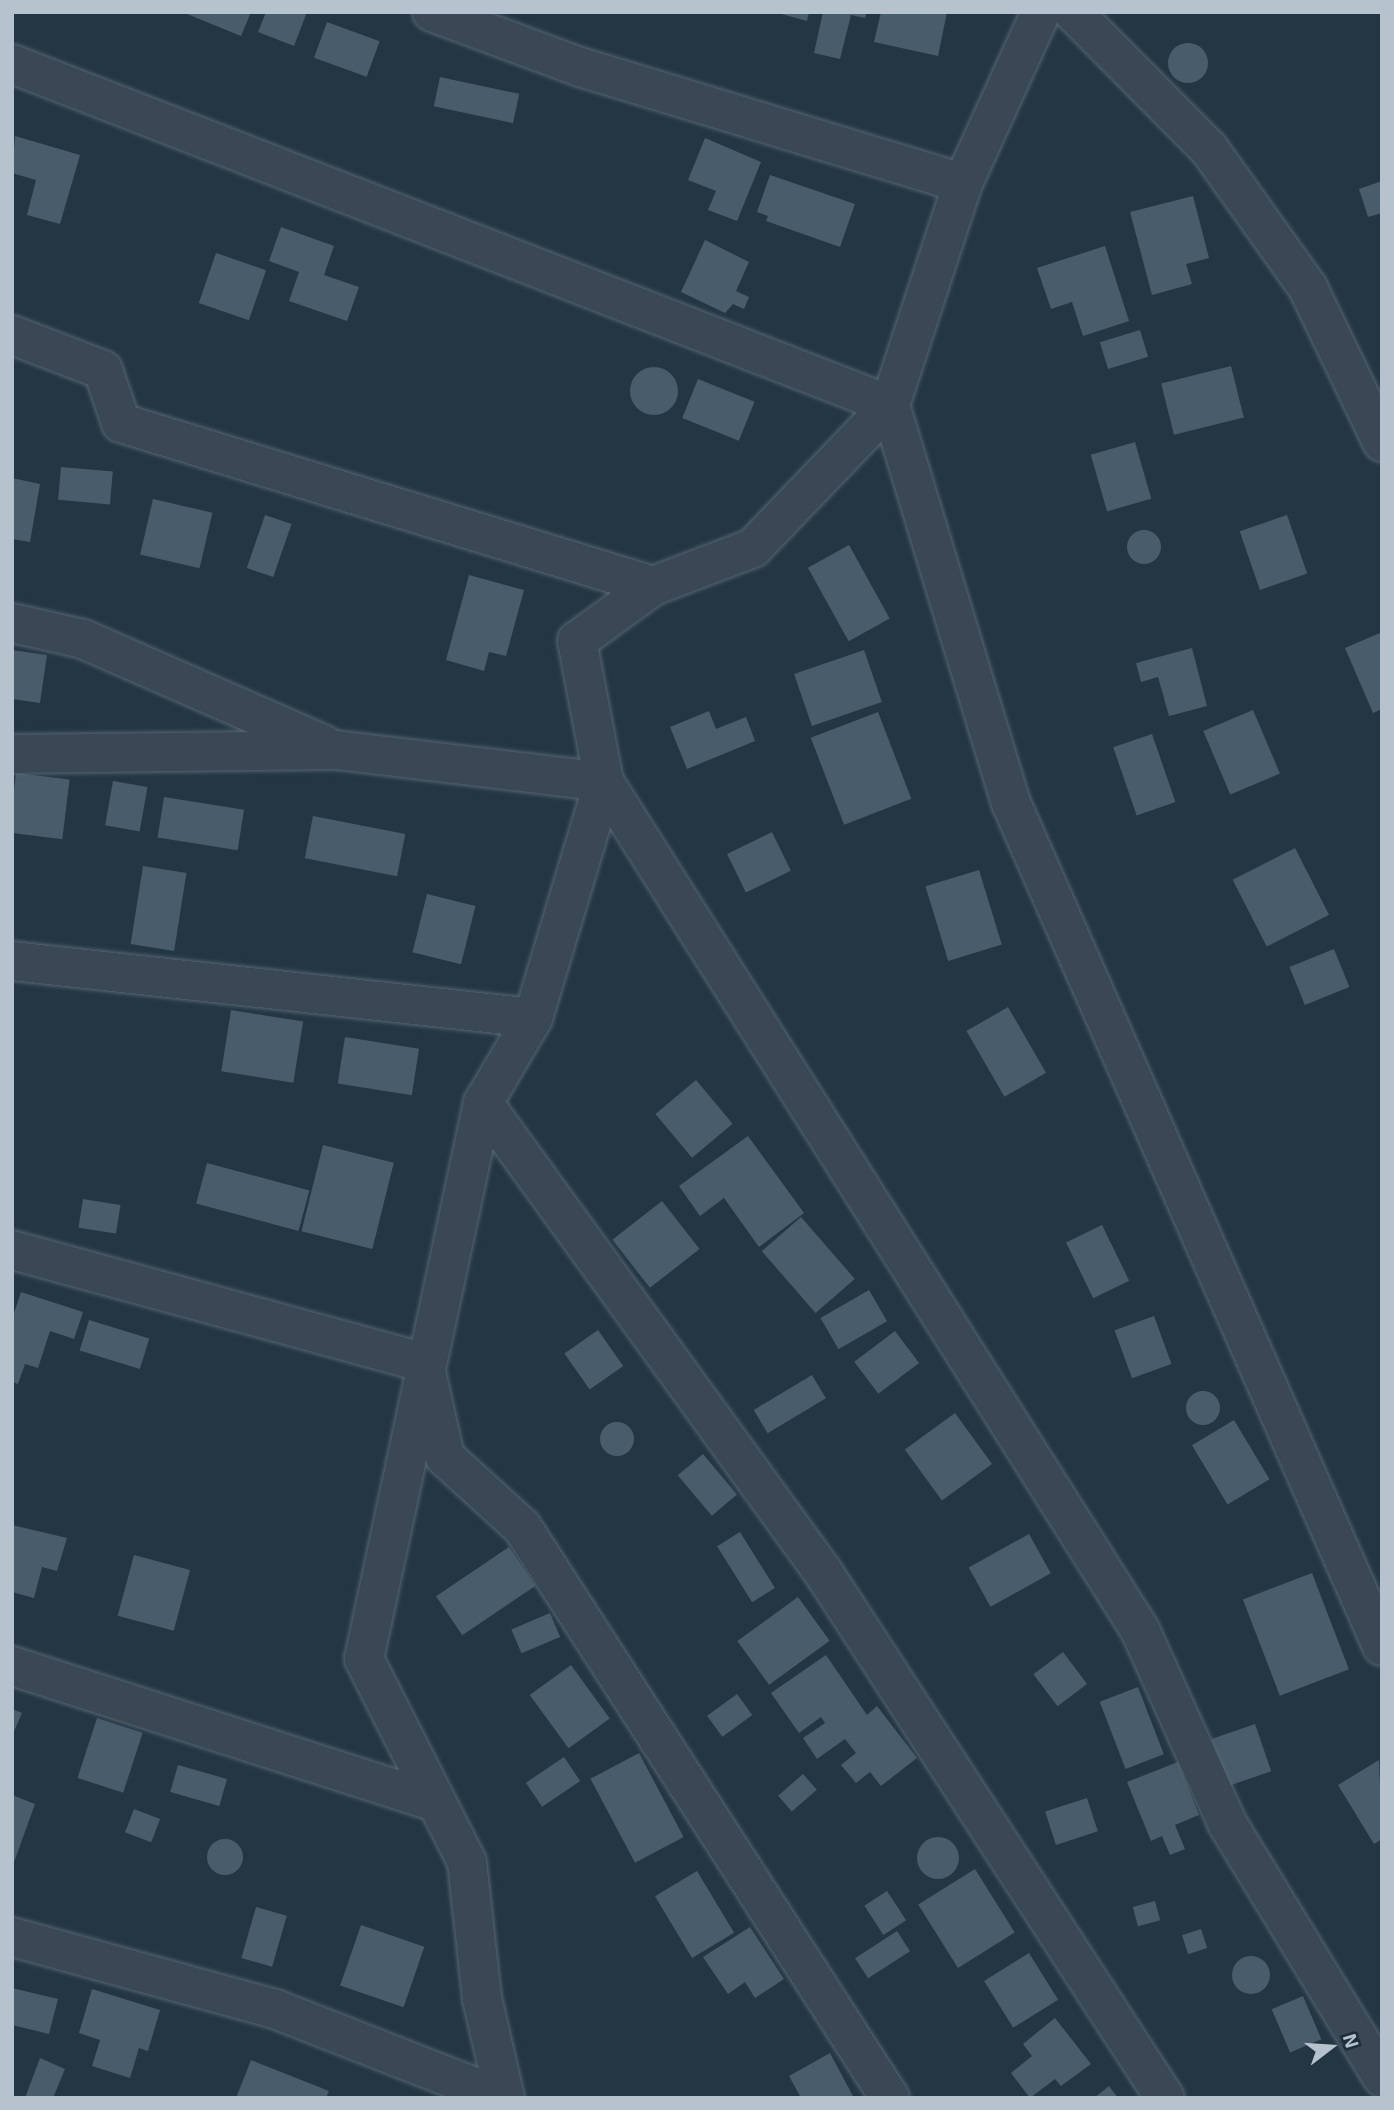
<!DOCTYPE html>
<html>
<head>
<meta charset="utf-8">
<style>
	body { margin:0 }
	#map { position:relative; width:1394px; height:2110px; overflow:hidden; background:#243644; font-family:"Exo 2",sans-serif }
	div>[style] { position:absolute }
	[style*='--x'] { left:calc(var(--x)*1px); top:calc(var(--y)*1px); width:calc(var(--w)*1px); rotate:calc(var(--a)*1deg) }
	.building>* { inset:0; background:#485c6b; transform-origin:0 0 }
	.round { border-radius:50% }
	.roads { filter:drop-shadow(0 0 2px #576571) drop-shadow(0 0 2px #576571) }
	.minor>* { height:38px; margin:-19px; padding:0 19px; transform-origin:19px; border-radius:19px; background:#394854 }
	span { translate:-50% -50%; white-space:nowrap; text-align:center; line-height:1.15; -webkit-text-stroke:6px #1d2d39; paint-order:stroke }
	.frame { position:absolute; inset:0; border:14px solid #b6c2cd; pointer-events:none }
	.north { position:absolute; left:1296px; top:2012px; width:70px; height:70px; -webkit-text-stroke:5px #1d2d39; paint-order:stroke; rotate:73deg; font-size:19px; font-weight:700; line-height:28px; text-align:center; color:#b6c2cd }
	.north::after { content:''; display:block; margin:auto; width:24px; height:32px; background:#b6c2cd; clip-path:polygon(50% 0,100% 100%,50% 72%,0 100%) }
</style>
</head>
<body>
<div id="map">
	<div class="building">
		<div style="clip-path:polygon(182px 12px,251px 12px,241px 36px)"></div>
		<div style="clip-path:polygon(266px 12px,307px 12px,294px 46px,258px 32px)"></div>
		<div style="clip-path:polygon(774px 12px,809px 12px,807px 21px)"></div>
		<div style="clip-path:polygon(823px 12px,867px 12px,865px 18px,851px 15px,840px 59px,814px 53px)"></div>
		<div style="clip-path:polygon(881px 12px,947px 12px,938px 56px,874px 42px)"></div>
		<div style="left:327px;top:22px;width:56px;height:38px;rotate:20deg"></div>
		<div class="round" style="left:1168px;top:43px;width:40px;height:40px"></div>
		<div style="left:440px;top:77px;width:81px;height:30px;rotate:12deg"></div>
		<div style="clip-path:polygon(15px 136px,80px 155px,60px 224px,27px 215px,36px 180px,12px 173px)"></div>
		<div style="clip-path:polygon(705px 138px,761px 162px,737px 221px,708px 210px,716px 191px,688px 180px)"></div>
		<div style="clip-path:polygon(770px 175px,855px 204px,840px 247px,766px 221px,768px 216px,757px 212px)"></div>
		<div style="clip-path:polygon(1382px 181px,1382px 213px,1368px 217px,1359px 189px)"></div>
		<div style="clip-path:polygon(1193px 196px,1209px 258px,1186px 264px,1192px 284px,1152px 295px,1130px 212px)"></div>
		<div style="clip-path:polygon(281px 227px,334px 246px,324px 275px,359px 287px,347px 321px,289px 301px,299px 272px,269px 261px)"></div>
		<div style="clip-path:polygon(705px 240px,749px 262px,736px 291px,749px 297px,744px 309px,733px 304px,725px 313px,681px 292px)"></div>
		<div style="clip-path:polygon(1105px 246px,1129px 321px,1083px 336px,1072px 302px,1051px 309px,1037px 268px)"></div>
		<div style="left:216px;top:253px;width:53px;height:53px;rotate:19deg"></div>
		<div style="left:1140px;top:330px;width:28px;height:42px;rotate:73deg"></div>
		<div style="left:1231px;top:366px;width:53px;height:72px;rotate:76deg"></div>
		<div class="round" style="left:630px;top:367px;width:48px;height:48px"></div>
		<div style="left:698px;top:379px;width:61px;height:42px;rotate:22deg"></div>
		<div style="left:1135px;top:442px;width:59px;height:46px;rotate:74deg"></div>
		<div style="left:61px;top:467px;width:52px;height:33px;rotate:5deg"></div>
		<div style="clip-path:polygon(12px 478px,40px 484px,30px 542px,12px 539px)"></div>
		<div style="left:153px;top:499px;width:61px;height:57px;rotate:13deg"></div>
		<div style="left:265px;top:515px;width:28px;height:56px;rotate:19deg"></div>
		<div style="left:1287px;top:515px;width:62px;height:50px;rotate:71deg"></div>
		<div class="round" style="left:1127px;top:530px;width:34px;height:34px"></div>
		<div style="left:849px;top:545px;width:84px;height:47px;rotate:61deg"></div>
		<div style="clip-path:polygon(469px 575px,524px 590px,506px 656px,489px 652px,484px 671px,446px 660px)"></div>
		<div style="clip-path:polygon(1382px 632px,1382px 709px,1373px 713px,1345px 648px)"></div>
		<div style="clip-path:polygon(1192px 648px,1207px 706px,1169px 716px,1158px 677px,1141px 682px,1136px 663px)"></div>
		<div style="clip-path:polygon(12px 650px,47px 655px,40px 703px,12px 699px)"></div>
		<div style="left:864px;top:650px;width:55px;height:74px;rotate:71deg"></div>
		<div style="left:1253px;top:710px;width:69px;height:54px;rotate:67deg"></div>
		<div style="clip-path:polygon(709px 711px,716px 729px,746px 717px,755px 741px,687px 769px,670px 727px)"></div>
		<div style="left:878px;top:712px;width:93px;height:72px;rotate:69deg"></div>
		<div style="left:1152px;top:734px;width:72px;height:41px;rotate:71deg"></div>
		<div style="left:16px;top:773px;width:54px;height:60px;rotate:7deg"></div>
		<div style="left:113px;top:781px;width:35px;height:45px;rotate:10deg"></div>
		<div style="left:164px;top:797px;width:81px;height:41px;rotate:9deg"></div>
		<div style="left:313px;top:816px;width:94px;height:43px;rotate:11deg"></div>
		<div style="left:772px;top:832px;width:43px;height:50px;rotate:64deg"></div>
		<div style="left:1295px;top:848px;width:75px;height:70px;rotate:63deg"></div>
		<div style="left:143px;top:866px;width:44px;height:79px;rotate:9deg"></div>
		<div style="left:979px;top:870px;width:78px;height:56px;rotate:73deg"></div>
		<div style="left:427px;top:894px;width:50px;height:60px;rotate:14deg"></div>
		<div style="left:1334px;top:949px;width:41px;height:48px;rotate:68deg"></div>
		<div style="left:1008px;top:1007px;width:76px;height:48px;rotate:60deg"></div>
		<div style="left:231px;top:1010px;width:73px;height:62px;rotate:9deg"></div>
		<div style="left:345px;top:1037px;width:75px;height:47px;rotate:9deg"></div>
		<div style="left:696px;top:1080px;width:57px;height:53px;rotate:50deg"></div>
		<div style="clip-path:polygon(748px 1136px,804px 1213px,759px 1247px,724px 1198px,700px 1216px,679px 1186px)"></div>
		<div style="left:323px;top:1145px;width:73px;height:89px;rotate:14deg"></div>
		<div style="left:207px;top:1163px;width:106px;height:42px;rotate:15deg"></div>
		<div style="left:83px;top:1199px;width:38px;height:29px;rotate:9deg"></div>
		<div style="left:662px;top:1201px;width:61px;height:63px;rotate:52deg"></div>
		<div style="left:801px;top:1217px;width:82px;height:52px;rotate:49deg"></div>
		<div style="left:1102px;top:1225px;width:62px;height:40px;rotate:64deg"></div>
		<div style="left:869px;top:1290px;width:36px;height:56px;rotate:60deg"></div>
		<div style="clip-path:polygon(21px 1292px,83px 1312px,74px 1339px,50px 1331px,38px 1368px,25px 1364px,18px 1384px,12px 1382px,12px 1319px)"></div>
		<div style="left:1154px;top:1316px;width:51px;height:42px;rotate:70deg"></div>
		<div style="left:89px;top:1320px;width:63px;height:32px;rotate:17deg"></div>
		<div style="left:598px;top:1330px;width:44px;height:41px;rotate:55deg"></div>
		<div style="left:895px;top:1331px;width:40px;height:51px;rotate:53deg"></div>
		<div style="left:812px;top:1375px;width:27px;height:68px;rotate:59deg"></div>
		<div class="round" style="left:1186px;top:1391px;width:34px;height:34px"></div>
		<div style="left:955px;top:1413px;width:63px;height:62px;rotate:54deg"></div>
		<div style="left:1234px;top:1420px;width:69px;height:49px;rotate:59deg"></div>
		<div class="round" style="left:600px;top:1422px;width:34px;height:34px"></div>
		<div style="left:703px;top:1454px;width:53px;height:33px;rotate:50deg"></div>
		<div style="clip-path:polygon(12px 1525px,67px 1538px,57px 1571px,42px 1567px,34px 1598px,12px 1592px)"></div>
		<div style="left:740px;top:1532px;width:66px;height:27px;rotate:58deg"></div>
		<div style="left:1029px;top:1534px;width:45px;height:69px;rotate:61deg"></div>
		<div style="left:509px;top:1547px;width:47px;height:88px;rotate:56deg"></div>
		<div style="left:134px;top:1555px;width:58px;height:63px;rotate:15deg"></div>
		<div style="left:1312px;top:1573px;width:103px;height:74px;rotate:69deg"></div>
		<div style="left:798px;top:1597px;width:54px;height:75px;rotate:54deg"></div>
		<div style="left:550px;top:1613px;width:26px;height:42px;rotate:67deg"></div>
		<div style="left:1063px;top:1652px;width:40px;height:37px;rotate:53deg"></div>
		<div style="clip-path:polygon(826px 1655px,867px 1715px,877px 1706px,917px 1758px,881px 1786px,870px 1772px,856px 1783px,841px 1765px,856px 1753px,845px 1739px,817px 1759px,803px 1738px,825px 1723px,821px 1717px,799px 1733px,771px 1693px)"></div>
		<div style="left:571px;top:1665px;width:66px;height:51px;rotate:54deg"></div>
		<div style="left:1138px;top:1687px;width:72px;height:41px;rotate:69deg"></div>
		<div style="left:737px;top:1694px;width:26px;height:37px;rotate:54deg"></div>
		<div style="clip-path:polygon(12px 1709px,22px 1713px,12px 1736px)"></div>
		<div style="left:97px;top:1718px;width:48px;height:63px;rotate:18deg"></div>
		<div style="left:1255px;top:1724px;width:50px;height:46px;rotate:71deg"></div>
		<div style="left:639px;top:1753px;width:95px;height:55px;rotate:62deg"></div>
		<div style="left:564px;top:1757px;width:29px;height:46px;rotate:56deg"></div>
		<div style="clip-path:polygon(1379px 1760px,1382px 1839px,1374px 1844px,1338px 1785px)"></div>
		<div style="clip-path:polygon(1178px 1762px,1199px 1815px,1175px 1825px,1185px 1849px,1170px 1855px,1162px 1836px,1151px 1841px,1127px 1782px)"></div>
		<div style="left:178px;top:1765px;width:51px;height:28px;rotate:16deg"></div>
		<div style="left:803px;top:1774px;width:21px;height:33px;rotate:49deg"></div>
		<div style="clip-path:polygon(12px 1795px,35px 1804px,13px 1865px,12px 1865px)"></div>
		<div style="left:1087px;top:1798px;width:35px;height:44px;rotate:72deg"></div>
		<div style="left:134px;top:1809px;width:28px;height:25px;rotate:21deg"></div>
		<div class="round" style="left:917px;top:1837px;width:42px;height:42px"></div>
		<div class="round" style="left:207px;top:1839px;width:36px;height:36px"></div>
		<div style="left:975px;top:1869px;width:75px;height:67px;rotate:58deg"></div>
		<div style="left:697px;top:1871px;width:72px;height:49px;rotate:59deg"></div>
		<div style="left:887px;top:1891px;width:35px;height:27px;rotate:57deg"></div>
		<div style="left:1155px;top:1901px;width:20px;height:23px;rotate:75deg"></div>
		<div style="left:256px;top:1907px;width:32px;height:53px;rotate:16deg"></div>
		<div style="left:361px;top:1925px;width:67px;height:64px;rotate:19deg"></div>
		<div style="clip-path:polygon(750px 1927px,784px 1979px,755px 1998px,745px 1982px,728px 1994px,703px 1957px)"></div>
		<div style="left:1201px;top:1929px;width:20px;height:20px;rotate:72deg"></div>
		<div style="left:897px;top:1931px;width:24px;height:50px;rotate:57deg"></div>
		<div style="left:1029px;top:1953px;width:55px;height:53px;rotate:58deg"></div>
		<div class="round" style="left:1232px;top:1956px;width:38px;height:38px"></div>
		<div style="clip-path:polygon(12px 1988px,58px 1999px,49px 2034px,12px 2025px)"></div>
		<div style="clip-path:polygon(92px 1989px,160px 2010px,148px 2051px,139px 2048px,130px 2078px,92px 2066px,100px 2040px,79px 2033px)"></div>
		<div style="left:1303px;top:1996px;width:47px;height:34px;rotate:67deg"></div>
		<div style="clip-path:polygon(1055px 2018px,1091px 2064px,1061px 2086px,1055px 2079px,1030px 2098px,1011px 2073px,1032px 2056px,1023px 2044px)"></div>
		<div style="clip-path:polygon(830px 2053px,854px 2098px,801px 2098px,789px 2076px)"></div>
		<div style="clip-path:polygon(40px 2058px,65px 2069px,53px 2098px,25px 2098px)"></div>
		<div style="clip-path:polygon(251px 2060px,329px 2091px,326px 2098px,236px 2098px)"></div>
		<div style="clip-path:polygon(1109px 2086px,1118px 2098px,1094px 2098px)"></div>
	</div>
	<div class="roads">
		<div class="minor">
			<div style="--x:432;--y:12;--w:158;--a:20.4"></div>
			<div style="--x:580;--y:67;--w:400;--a:16.9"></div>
			<div style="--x:1073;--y:12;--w:193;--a:45.2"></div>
			<div style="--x:1209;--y:149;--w:171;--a:54.5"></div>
			<div style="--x:1308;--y:288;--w:171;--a:64.3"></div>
			<div style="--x:12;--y:64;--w:942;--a:21.23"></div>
			<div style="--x:890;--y:405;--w:416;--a:73.1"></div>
			<div style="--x:1011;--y:803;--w:921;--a:66.25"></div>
			<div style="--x:12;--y:335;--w:97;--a:21"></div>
			<div style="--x:103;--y:370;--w:56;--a:71.2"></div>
			<div style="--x:121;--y:423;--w:556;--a:17.03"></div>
			<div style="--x:12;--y:623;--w:73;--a:12.7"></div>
			<div style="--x:83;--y:639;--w:263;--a:23.7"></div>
			<div style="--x:12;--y:754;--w:324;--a:-0.7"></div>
			<div style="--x:336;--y:750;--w:270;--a:6.8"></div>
			<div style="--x:604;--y:782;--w:1003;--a:57.7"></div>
			<div style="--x:1140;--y:1630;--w:212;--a:65.7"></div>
			<div style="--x:1227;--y:1823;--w:298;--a:58.6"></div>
			<div style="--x:12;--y:961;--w:524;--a:6.24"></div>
			<div style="--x:483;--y:1103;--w:579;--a:54.06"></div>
			<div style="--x:823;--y:1572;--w:627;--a:56.97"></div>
			<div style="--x:12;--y:1250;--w:427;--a:15.3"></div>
			<div style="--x:424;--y:1363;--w:96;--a:77.4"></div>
			<div style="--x:445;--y:1457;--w:104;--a:42.3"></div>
			<div style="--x:522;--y:1527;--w:679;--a:57.2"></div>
			<div style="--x:12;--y:1666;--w:445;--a:17.8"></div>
			<div style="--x:12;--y:1937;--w:273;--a:15.3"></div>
			<div style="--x:275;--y:2009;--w:244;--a:21.4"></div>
			<div style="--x:505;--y:2098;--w:103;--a:-103"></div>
			<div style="--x:482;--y:1998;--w:137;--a:-96.3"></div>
			<div style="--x:467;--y:1862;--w:228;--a:-116.9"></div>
			<div style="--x:364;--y:1659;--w:569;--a:-77.92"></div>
			<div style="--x:483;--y:1103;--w:99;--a:-59.5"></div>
			<div style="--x:533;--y:1018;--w:246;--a:-73.3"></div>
			<div style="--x:604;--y:782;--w:144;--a:-100.8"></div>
			<div style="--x:577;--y:641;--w:94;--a:-35.9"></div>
			<div style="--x:653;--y:586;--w:107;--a:-20.8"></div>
			<div style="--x:753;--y:548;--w:198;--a:-46.2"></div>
			<div style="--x:890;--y:405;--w:234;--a:-71.8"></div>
			<div style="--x:963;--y:183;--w:188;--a:-65.5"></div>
		</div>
	</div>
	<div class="frame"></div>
	<div class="north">N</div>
</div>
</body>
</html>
